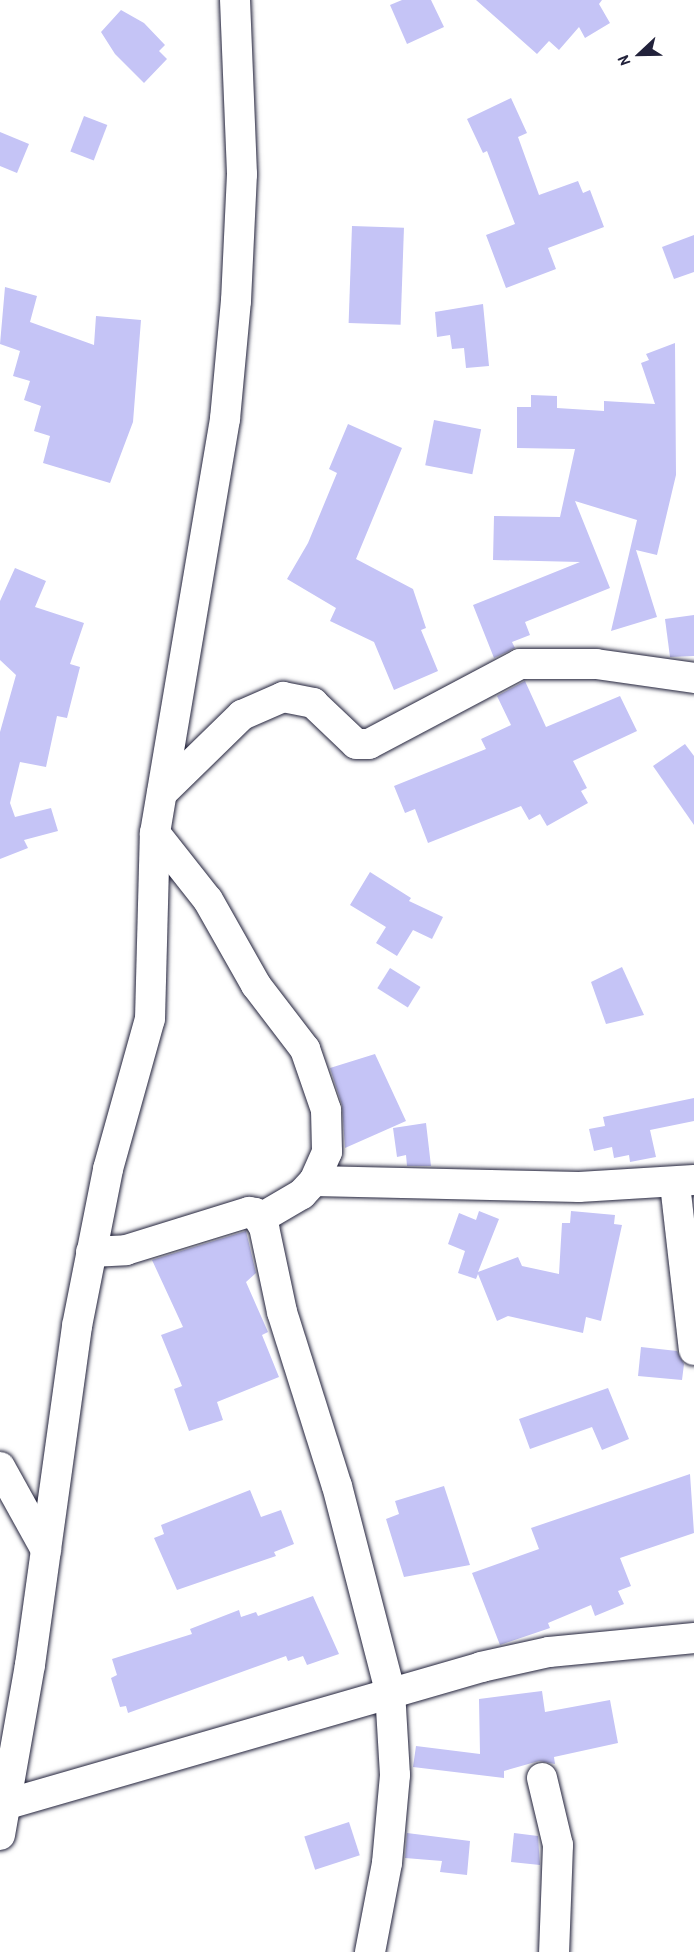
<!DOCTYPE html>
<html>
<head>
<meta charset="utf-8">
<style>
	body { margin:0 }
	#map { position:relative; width:694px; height:1952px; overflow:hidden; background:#fff; font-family:"Patrick Hand",sans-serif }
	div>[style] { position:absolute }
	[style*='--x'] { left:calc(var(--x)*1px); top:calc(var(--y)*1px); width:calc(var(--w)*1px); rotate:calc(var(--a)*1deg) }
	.building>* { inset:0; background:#c5c4f6; transform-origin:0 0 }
	.roads { filter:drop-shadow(0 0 2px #22223b) drop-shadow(0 0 2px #22223b) }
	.minor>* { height:30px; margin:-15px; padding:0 15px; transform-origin:15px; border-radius:15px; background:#fff }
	span { translate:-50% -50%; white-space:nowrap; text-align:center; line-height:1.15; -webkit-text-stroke:5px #fff; paint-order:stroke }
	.north { position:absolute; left:610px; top:24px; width:60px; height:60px; -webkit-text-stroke:4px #fff; paint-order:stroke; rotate:248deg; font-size:16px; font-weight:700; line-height:24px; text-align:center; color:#22223b }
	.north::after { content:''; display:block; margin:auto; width:21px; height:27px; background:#22223b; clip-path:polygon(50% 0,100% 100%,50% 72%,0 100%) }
</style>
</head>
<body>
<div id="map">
	<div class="building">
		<div style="clip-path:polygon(402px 0,431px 0,444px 27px,407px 44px,390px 5px)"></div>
		<div style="clip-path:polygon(476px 0,602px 0,599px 4px,610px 23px,585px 38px,579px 27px,559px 50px,549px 41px,537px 54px)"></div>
		<div style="clip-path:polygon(121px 10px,144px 23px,165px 45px,159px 51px,167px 59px,144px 83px,115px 54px,101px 32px)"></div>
		<div style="clip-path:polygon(511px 98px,527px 133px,518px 137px,539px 195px,578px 181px,583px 193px,590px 190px,604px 227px,548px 248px,556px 269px,506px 288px,486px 235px,515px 224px,487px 151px,483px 153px,467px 119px)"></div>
		<div style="left:84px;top:116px;width:25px;height:38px;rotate:21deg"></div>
		<div style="clip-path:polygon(0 132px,29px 144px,17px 173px,0 166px)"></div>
		<div style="left:352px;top:226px;width:52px;height:97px;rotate:2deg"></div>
		<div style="clip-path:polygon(694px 235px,694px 272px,674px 279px,662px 247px)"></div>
		<div style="clip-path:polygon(5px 287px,37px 296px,30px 322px,94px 345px,96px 316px,141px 320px,133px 422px,110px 483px,43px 463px,50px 436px,34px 431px,41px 406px,24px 400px,30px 381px,13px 376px,20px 351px,0 344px)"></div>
		<div style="clip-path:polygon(483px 304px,489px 366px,466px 368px,464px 348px,452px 349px,450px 335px,437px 337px,435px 312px)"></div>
		<div style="clip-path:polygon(675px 343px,676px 475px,657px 555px,636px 550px,657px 617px,611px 631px,637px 520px,575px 501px,610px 588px,525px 622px,530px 635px,512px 642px,515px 648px,494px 658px,473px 605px,580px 562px,493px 560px,494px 516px,560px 517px,575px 449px,517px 448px,517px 407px,531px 407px,531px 395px,557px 396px,557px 408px,604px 411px,604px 401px,655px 404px,641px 363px,649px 360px,646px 354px)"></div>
		<div style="left:434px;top:420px;width:48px;height:46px;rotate:11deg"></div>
		<div style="clip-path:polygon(348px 424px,402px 448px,356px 559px,413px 589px,426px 628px,421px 630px,438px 671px,394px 690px,374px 642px,330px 621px,336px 608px,287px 579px,308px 543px,337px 473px,329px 469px)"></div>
		<div style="clip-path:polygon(15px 568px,46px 581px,35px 607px,84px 623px,70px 664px,80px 667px,67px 718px,57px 716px,46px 767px,20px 762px,10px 803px,15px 817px,51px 808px,58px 831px,24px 840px,28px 848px,0 859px,0 732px,16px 675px,0 660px,0 601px)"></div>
		<div style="clip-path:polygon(694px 615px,694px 656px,670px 657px,665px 619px)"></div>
		<div style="clip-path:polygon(525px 681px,546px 727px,620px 696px,637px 731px,573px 761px,587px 788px,581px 791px,588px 803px,547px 826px,540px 814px,529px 820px,521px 806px,428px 843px,415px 809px,405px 813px,394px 786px,486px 749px,481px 739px,511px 725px,497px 696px)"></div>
		<div style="clip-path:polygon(685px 744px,694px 756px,694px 825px,653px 766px)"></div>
		<div style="clip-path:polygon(370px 872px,411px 898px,409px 901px,443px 917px,432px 939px,413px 930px,397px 956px,376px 943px,386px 927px,350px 905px)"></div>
		<div style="clip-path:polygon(622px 967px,644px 1015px,606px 1024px,591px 982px)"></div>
		<div style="left:390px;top:968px;width:36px;height:24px;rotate:32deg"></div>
		<div style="clip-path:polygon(375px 1054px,406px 1121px,345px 1148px,342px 1105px,330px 1068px)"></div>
		<div style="clip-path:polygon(694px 1098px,694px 1121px,650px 1130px,656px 1157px,630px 1162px,629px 1155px,614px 1158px,612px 1147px,594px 1151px,589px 1129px,605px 1126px,603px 1117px)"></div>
		<div style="clip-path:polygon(426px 1123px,431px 1166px,407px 1166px,406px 1155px,397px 1157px,393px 1128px)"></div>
		<div style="clip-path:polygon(479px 1211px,499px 1219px,478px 1272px,518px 1257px,522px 1266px,559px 1274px,562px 1223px,570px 1223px,571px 1211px,615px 1215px,614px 1224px,622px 1225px,601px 1321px,586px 1317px,583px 1333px,508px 1316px,497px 1321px,478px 1274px,476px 1279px,458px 1273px,465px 1251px,448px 1244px,459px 1213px,476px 1220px)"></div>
		<div style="clip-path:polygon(246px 1231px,256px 1273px,246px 1282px,268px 1332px,262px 1335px,279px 1377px,217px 1402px,223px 1420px,189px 1431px,174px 1389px,182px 1386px,161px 1335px,183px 1327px,152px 1260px)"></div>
		<div style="clip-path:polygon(641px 1347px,677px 1351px,684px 1364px,682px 1380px,638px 1376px)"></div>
		<div style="clip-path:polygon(608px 1388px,629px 1439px,602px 1450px,592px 1427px,530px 1449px,519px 1419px)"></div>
		<div style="clip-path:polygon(690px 1474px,694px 1533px,620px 1558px,631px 1586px,618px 1591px,624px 1604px,595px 1616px,591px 1605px,548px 1623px,550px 1628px,500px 1645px,472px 1573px,539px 1549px,531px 1528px)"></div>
		<div style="clip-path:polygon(444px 1486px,470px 1565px,404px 1577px,386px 1519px,399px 1514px,395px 1501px)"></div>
		<div style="clip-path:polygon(250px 1490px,261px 1517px,281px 1510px,294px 1544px,274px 1552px,276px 1556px,177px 1590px,154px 1538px,164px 1534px,161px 1525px)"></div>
		<div style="clip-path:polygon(313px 1596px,339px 1654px,307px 1665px,303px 1656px,288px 1661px,286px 1656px,128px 1713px,126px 1706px,120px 1707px,111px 1678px,117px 1675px,112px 1659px,192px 1634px,190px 1629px,239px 1610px,241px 1617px,256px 1612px,258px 1616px)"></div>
		<div style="clip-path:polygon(542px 1691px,545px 1712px,610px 1700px,618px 1743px,554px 1757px,555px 1764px,539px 1761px,504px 1771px,504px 1778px,413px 1767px,416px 1746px,480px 1754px,479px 1699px)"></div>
		<div style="left:349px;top:1822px;width:35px;height:47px;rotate:72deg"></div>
		<div style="clip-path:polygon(407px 1833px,470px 1841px,467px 1875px,440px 1872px,442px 1861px,405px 1858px)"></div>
		<div style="clip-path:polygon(514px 1833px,538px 1836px,540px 1865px,511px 1862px)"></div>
	</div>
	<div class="roads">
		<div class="minor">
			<div style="--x:162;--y:793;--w:112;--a:-44.3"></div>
			<div style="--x:242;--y:715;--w:45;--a:-23.7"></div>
			<div style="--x:283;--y:697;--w:31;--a:11"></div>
			<div style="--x:313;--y:703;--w:59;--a:43.6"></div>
			<div style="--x:356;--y:744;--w:13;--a:0"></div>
			<div style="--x:369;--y:744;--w:171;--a:-27.9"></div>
			<div style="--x:520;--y:664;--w:76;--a:0"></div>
			<div style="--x:596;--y:664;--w:99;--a:8.1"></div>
			<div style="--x:155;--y:833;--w:85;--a:51.7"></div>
			<div style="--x:208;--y:900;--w:98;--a:60.5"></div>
			<div style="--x:256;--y:985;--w:81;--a:52.6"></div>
			<div style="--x:305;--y:1049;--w:65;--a:71"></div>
			<div style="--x:326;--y:1110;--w:42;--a:88.6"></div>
			<div style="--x:327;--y:1152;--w:32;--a:114"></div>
			<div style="--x:314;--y:1181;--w:18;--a:133"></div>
			<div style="--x:302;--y:1194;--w:48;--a:149.7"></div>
			<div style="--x:314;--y:1181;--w:265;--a:1.3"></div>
			<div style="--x:579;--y:1187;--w:115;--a:-3.5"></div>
			<div style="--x:675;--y:1184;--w:167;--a:83.5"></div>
			<div style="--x:91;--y:1252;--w:35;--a:-3"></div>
			<div style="--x:126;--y:1250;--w:129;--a:-17.2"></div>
			<div style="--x:249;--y:1212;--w:6;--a:9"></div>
			<div style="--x:255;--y:1213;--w:17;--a:57"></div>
			<div style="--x:264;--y:1227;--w:87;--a:78"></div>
			<div style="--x:282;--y:1312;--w:182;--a:72.5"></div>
			<div style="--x:337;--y:1486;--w:212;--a:75.5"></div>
			<div style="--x:390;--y:1691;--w:84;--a:86.6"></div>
			<div style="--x:395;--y:1775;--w:88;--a:95.2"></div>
			<div style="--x:387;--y:1863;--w:91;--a:100.8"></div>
			<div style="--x:0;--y:1467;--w:95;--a:61"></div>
			<div style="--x:542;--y:1778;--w:69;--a:76.6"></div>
			<div style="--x:558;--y:1845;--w:107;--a:92.1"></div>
			<div style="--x:4;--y:1805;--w:497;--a:-16.1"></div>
			<div style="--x:481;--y:1667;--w:70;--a:-12.4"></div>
			<div style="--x:549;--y:1652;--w:146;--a:-5.5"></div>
			<div style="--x:0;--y:1835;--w:173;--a:-80"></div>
			<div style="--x:30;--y:1665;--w:342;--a:-82.1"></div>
			<div style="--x:77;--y:1326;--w:160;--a:-78.8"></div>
			<div style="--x:108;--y:1169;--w:156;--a:-74.4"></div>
			<div style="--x:150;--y:1019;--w:186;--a:-88.5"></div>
			<div style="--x:155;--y:833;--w:420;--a:-80.4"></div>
			<div style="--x:225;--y:419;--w:119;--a:-84.7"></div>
			<div style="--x:236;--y:301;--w:127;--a:-87.3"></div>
			<div style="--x:242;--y:174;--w:174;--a:-92.3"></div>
		</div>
	</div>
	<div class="north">N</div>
</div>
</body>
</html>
